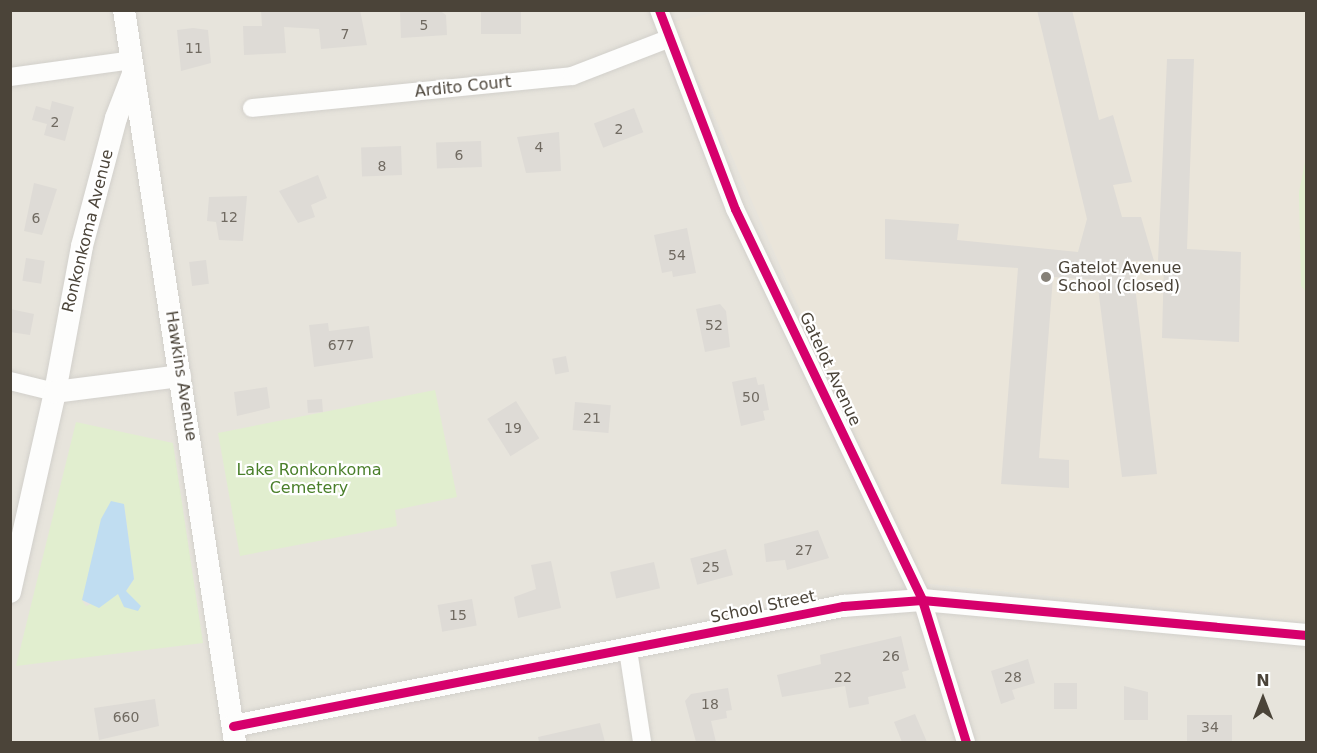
<!DOCTYPE html>
<html>
<head>
<meta charset="utf-8">
<style>
	body { margin:0 }
	#map { position:relative; width:1317px; height:753px; overflow:hidden; background:#f4f2ee; font-family:"DejaVu Sans",sans-serif }
	div>[style] { position:absolute }
	[style*='--x'] { left:calc(var(--x)*1px); top:calc(var(--y)*1px); width:calc(var(--w)*1px); rotate:calc(var(--a)*1deg) }
	.residential>* { inset:0; background:#e7e4dc; transform-origin:0 0 }
	.education>* { inset:0; background:#eae5da }
	.green>* { inset:0; background:#e1eecf }
	.water>* { inset:0; background:#c0ddf1 }
	.building>* { inset:0; background:#dedbd6; transform-origin:0 0 }
	.roads { filter:drop-shadow(0 0 2px #d2d0cb) drop-shadow(0 0 2px #d2d0cb) }
	.minor>* { height:18px; margin:-9px; padding:0 9px; transform-origin:9px; border-radius:9px; background:#fdfdfc }
	.tertiary>* { height:22px; margin:-11px; padding:0 11px; transform-origin:11px; border-radius:11px; background:#fdfdfc }
	.cycleway>* { height:9px; margin:-4.5px; padding:0 4.5px; transform-origin:4.5px; border-radius:4.5px; background:#d6006c }
	.dots>* { width:16px; height:16px; translate:-50% -50%; box-sizing:border-box; border:3px solid #fff; border-radius:50% }
	span { translate:-50% -50%; white-space:nowrap; text-align:center; line-height:1.15; -webkit-text-stroke:4.5px #fff; paint-order:stroke }
	.number-label { font-size:14px; color:#706a61 }
	.number-label span { -webkit-text-stroke-width:0 }
	.street-label { font-size:16px; color:#4b4439 }
	.poi-label { font-size:16px; color:#4b4439 }
	.left { translate:0 -50%; text-align:left }
	.park-label { font-size:16px; color:#4a7f2a }
	.frame { position:absolute; inset:0; border:12px solid #4b4439; pointer-events:none }
	.north { position:absolute; left:1233px; top:669px; width:60px; height:60px; -webkit-text-stroke:4px #fff; paint-order:stroke; rotate:0deg; font-size:16px; font-weight:700; line-height:24px; text-align:center; color:#4b4439 }
	.north::after { content:''; display:block; margin:auto; width:21px; height:27px; background:#4b4439; clip-path:polygon(50% 0,100% 100%,50% 72%,0 100%) }
</style>
</head>
<body>
<div id="map">
	<div class="residential">
		<div style="left:11px;top:11px;width:1295px;height:731px"></div>
	</div>
	<div class="education">
		<div style="clip-path:polygon(725px 10px,1306px 11px,1306px 622px,920px 583px,673px 22px)"></div>
	</div>
	<div class="green">
		<div style="clip-path:polygon(1306px 157px,1306px 292px,1301px 286px,1299px 192px)"></div>
		<div style="clip-path:polygon(435px 390px,457px 497px,395px 510px,397px 526px,240px 556px,218px 433px)"></div>
		<div style="clip-path:polygon(evenodd,76px 422px,173px 443px,203px 643px,16px 666px,76px 422px,124px 504px,134px 579px,126px 591px,129px 598px,122px 601px,118px 594px,86px 606px,82px 600px,97px 546px,124px 504px)"></div>
	</div>
	<div class="water">
		<div style="clip-path:polygon(111px 501px,124px 504px,134px 579px,126px 591px,141px 606px,138px 611px,124px 607px,118px 594px,99px 608px,82px 600px,101px 519px)"></div>
	</div>
	<div class="building">
		<div style="clip-path:polygon(261px 10px,360px 10px,367px 45px,321px 49px,319px 29px,284px 27px,286px 53px,244px 55px,243px 26px,262px 26px)"></div>
		<div style="clip-path:polygon(400px 10px,439px 10px,446px 15px,447px 35px,401px 38px)"></div>
		<div style="left:481px;top:10px;width:40px;height:24px"></div>
		<div style="clip-path:polygon(1037px 10px,1072px 10px,1099px 120px,1113px 115px,1132px 182px,1113px 185px,1122px 217px,1141px 217px,1154px 261px,1132px 261px,1157px 474px,1122px 477px,1097px 280px,1053px 277px,1039px 458px,1069px 460px,1069px 488px,1001px 484px,1018px 268px,885px 259px,885px 219px,959px 224px,957px 240px,1078px 252px,1087px 219px)"></div>
		<div style="clip-path:polygon(193px 28px,208px 30px,211px 63px,181px 71px,177px 30px)"></div>
		<div style="clip-path:polygon(1167px 59px,1194px 59px,1187px 249px,1241px 252px,1239px 342px,1162px 338px,1164px 261px,1158px 261px)"></div>
		<div style="clip-path:polygon(52px 101px,74px 107px,65px 141px,44px 135px,47px 124px,32px 120px,36px 106px,50px 110px)"></div>
		<div style="left:634px;top:108px;width:26px;height:43px;rotate:69deg"></div>
		<div style="clip-path:polygon(559px 132px,561px 171px,526px 173px,517px 137px)"></div>
		<div style="left:481px;top:141px;width:26px;height:45px;rotate:88deg"></div>
		<div style="left:401px;top:146px;width:29px;height:40px;rotate:88deg"></div>
		<div style="clip-path:polygon(318px 175px,327px 198px,311px 205px,315px 217px,298px 223px,279px 191px)"></div>
		<div style="clip-path:polygon(34px 183px,57px 189px,42px 235px,24px 231px)"></div>
		<div style="clip-path:polygon(247px 196px,243px 241px,219px 240px,216px 222px,207px 221px,209px 197px)"></div>
		<div style="clip-path:polygon(687px 228px,696px 273px,673px 277px,672px 271px,662px 273px,654px 235px)"></div>
		<div style="left:26px;top:258px;width:19px;height:23px;rotate:9deg"></div>
		<div style="left:206px;top:260px;width:24px;height:17px;rotate:83deg"></div>
		<div style="clip-path:polygon(720px 304px,726px 311px,730px 347px,705px 352px,696px 309px)"></div>
		<div style="clip-path:polygon(10px 309px,34px 314px,30px 335px,10px 332px)"></div>
		<div style="clip-path:polygon(328px 323px,329px 331px,369px 326px,373px 358px,314px 367px,309px 325px)"></div>
		<div style="left:566px;top:356px;width:16px;height:14px;rotate:79deg"></div>
		<div style="clip-path:polygon(756px 377px,758px 385px,764px 384px,769px 410px,763px 411px,765px 420px,741px 426px,732px 382px)"></div>
		<div style="clip-path:polygon(267px 387px,270px 408px,237px 416px,234px 392px)"></div>
		<div style="left:322px;top:399px;width:13px;height:15px;rotate:86deg"></div>
		<div style="left:516px;top:401px;width:44px;height:34px;rotate:58deg"></div>
		<div style="left:575px;top:402px;width:36px;height:28px;rotate:5deg"></div>
		<div style="clip-path:polygon(818px 530px,829px 558px,787px 570px,785px 560px,766px 562px,764px 544px)"></div>
		<div style="left:726px;top:549px;width:27px;height:37px;rotate:75deg"></div>
		<div style="clip-path:polygon(551px 561px,561px 608px,518px 618px,514px 597px,536px 589px,531px 565px)"></div>
		<div style="left:654px;top:562px;width:27px;height:45px;rotate:77deg"></div>
		<div style="left:472px;top:599px;width:27px;height:35px;rotate:80deg"></div>
		<div style="clip-path:polygon(901px 636px,909px 670px,902px 672px,906px 688px,868px 697px,869px 704px,849px 708px,845px 686px,782px 697px,777px 675px,821px 664px,820px 655px)"></div>
		<div style="clip-path:polygon(1028px 659px,1035px 683px,1012px 690px,1015px 699px,1001px 704px,991px 671px)"></div>
		<div style="left:1054px;top:683px;width:23px;height:26px"></div>
		<div style="clip-path:polygon(1124px 686px,1148px 692px,1148px 720px,1124px 720px)"></div>
		<div style="clip-path:polygon(728px 688px,732px 710px,726px 711px,727px 718px,711px 721px,716px 742px,696px 742px,685px 701px,691px 694px)"></div>
		<div style="clip-path:polygon(155px 699px,159px 726px,99px 740px,94px 708px)"></div>
		<div style="clip-path:polygon(915px 714px,927px 742px,902px 742px,894px 722px)"></div>
		<div style="left:1187px;top:715px;width:45px;height:27px"></div>
		<div style="clip-path:polygon(600px 723px,605px 742px,539px 742px,538px 737px)"></div>
	</div>
	<div class="roads">
		<div class="minor">
			<div style="--x:659;--y:10;--w:213;--a:69.1"></div>
			<div style="--x:735;--y:209;--w:433;--a:64.4"></div>
			<div style="--x:922;--y:600;--w:149;--a:72.8"></div>
			<div style="--x:10;--y:77;--w:123;--a:-7.9"></div>
			<div style="--x:252;--y:108;--w:322;--a:-5.7"></div>
			<div style="--x:572;--y:76;--w:103;--a:-21.1"></div>
			<div style="--x:10;--y:381;--w:46;--a:13.7"></div>
			<div style="--x:628;--y:650;--w:93;--a:81.3"></div>
		</div>
		<div class="tertiary">
			<div style="--x:124;--y:10;--w:740;--a:81.38"></div>
			<div style="--x:55;--y:392;--w:148;--a:-79.5"></div>
			<div style="--x:82;--y:246;--w:132;--a:-75.1"></div>
			<div style="--x:116;--y:118;--w:47;--a:-68.9"></div>
			<div style="--x:10;--y:592;--w:205;--a:-77.3"></div>
			<div style="--x:55;--y:392;--w:126;--a:-7.3"></div>
			<div style="--x:233;--y:726;--w:622;--a:-11.13"></div>
			<div style="--x:843;--y:606;--w:79;--a:-4.3"></div>
			<div style="--x:922;--y:600;--w:386;--a:5.2"></div>
		</div>
	</div>
	<div class="cycleway">
		<div style="--x:659;--y:10;--w:213;--a:69.1"></div>
		<div style="--x:735;--y:209;--w:433;--a:64.4"></div>
		<div style="--x:922;--y:600;--w:149;--a:72.8"></div>
		<div style="--x:233;--y:726;--w:622;--a:-11.13"></div>
		<div style="--x:843;--y:606;--w:79;--a:-4.3"></div>
		<div style="--x:922;--y:600;--w:386;--a:5.2"></div>
	</div>
	<div class="dots">
		<div style="left:1046px;top:277px;background:#868178"></div>
	</div>
	<div class="number-label">
		<span style="left:424px;top:25px">5</span>
		<span style="left:345px;top:34px">7</span>
		<span style="left:194px;top:48px">11</span>
		<span style="left:55px;top:122px">2</span>
		<span style="left:619px;top:129px">2</span>
		<span style="left:539px;top:147px">4</span>
		<span style="left:459px;top:155px">6</span>
		<span style="left:382px;top:166px">8</span>
		<span style="left:229px;top:217px">12</span>
		<span style="left:36px;top:218px">6</span>
		<span style="left:677px;top:255px">54</span>
		<span style="left:714px;top:325px">52</span>
		<span style="left:341px;top:345px">677</span>
		<span style="left:751px;top:397px">50</span>
		<span style="left:592px;top:418px">21</span>
		<span style="left:513px;top:428px">19</span>
		<span style="left:804px;top:550px">27</span>
		<span style="left:711px;top:567px">25</span>
		<span style="left:458px;top:615px">15</span>
		<span style="left:891px;top:656px">26</span>
		<span style="left:843px;top:677px">22</span>
		<span style="left:1013px;top:677px">28</span>
		<span style="left:710px;top:704px">18</span>
		<span style="left:126px;top:717px">660</span>
		<span style="left:1210px;top:727px">34</span>
	</div>
	<div class="street-label">
		<span style="left:463px;top:87px;rotate:-6deg">Ardito Court</span>
		<span style="left:88px;top:231px;rotate:-76deg">Ronkonkoma Avenue</span>
		<span style="left:830px;top:369px;rotate:65deg">Gatelot Avenue</span>
		<span style="left:181px;top:376px;rotate:81deg">Hawkins Avenue</span>
		<span style="left:763px;top:607px;rotate:-12deg">School Street</span>
	</div>
	<div class="poi-label">
		<span class="left" style="left:1058px;top:277px">Gatelot Avenue<br>School (closed)</span>
	</div>
	<div class="park-label">
		<span style="left:309px;top:479px">Lake Ronkonkoma<br>Cemetery</span>
	</div>
	<div class="frame"></div>
	<div class="north">N</div>
</div>
</body>
</html>
